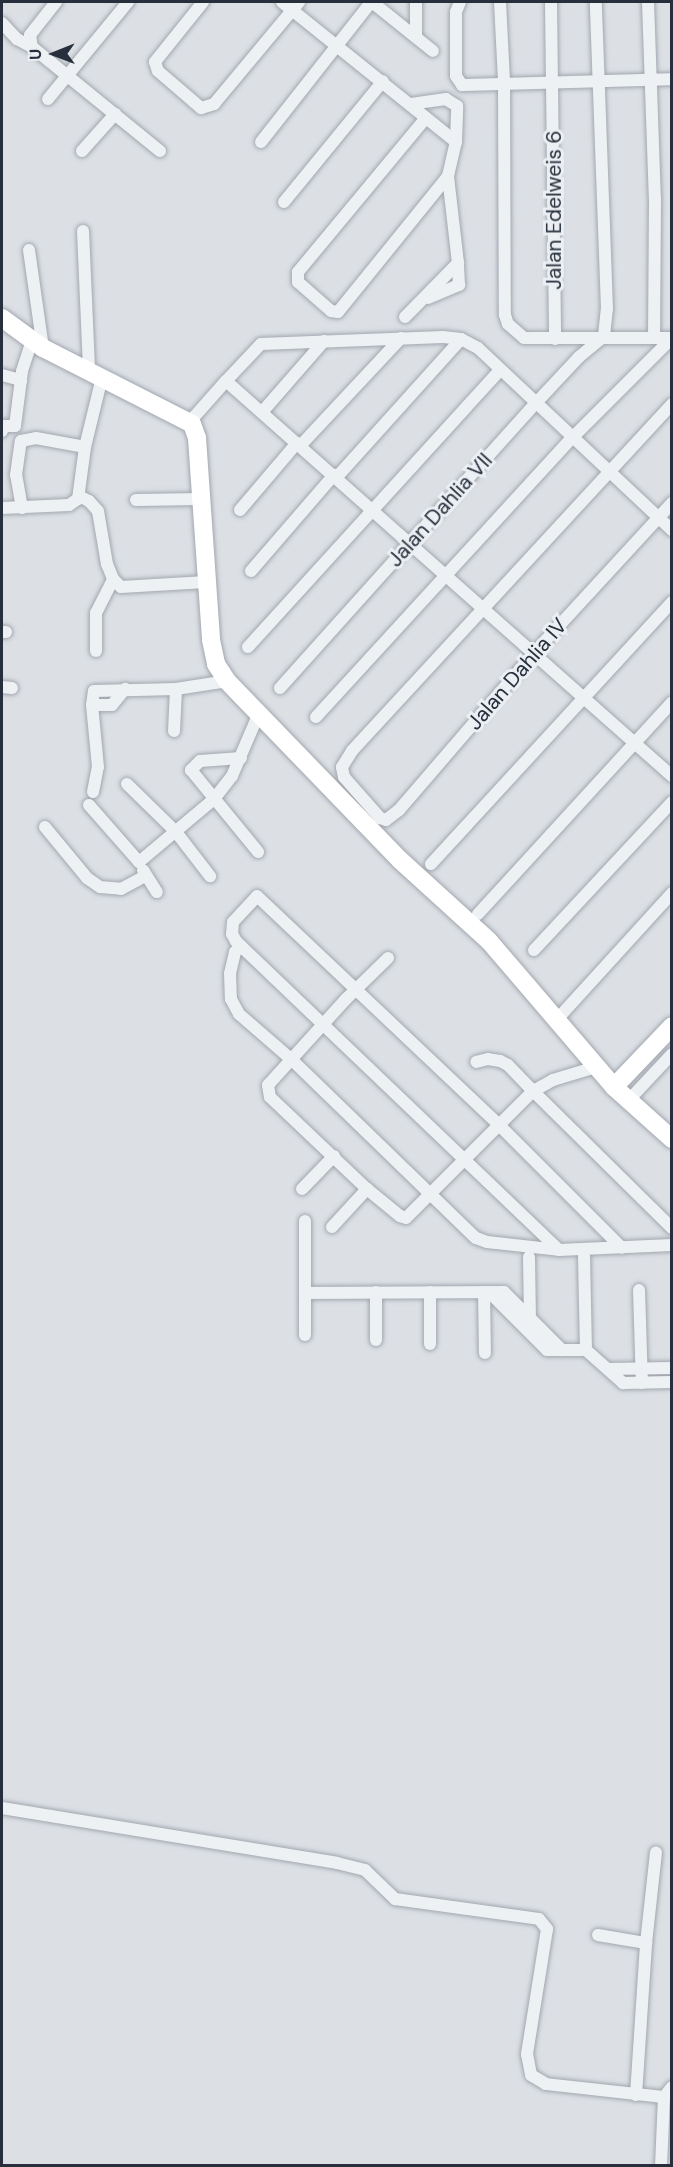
<!DOCTYPE html>
<html>
<head>
<meta charset="utf-8">
<style>
	body { margin:0 }
	#map { position:relative; width:673px; height:2167px; overflow:hidden; background:#dce0e5; font-family:"DM Sans",sans-serif }
	div>[style] { position:absolute }
	[style*='--x'] { left:calc(var(--x)*1px); top:calc(var(--y)*1px); width:calc(var(--w)*1px); rotate:calc(var(--a)*1deg) }
	.roads { filter:drop-shadow(0 0 2px #a2a7af) drop-shadow(0 0 2px #a2a7af) }
	.street>* { height:12px; margin:-6px; padding:0 6px; transform-origin:6px; border-radius:6px; background:#eef1f4 }
	.secondary>* { height:18px; margin:-9px; padding:0 9px; transform-origin:9px; border-radius:9px; background:#fff }
	span { translate:-50% -50%; white-space:nowrap; text-align:center; line-height:1.15; -webkit-text-stroke:6px #ebeff3; paint-order:stroke }
	.street-label { font-size:21px; color:#262f3b }
	.frame { position:absolute; inset:0; border:3px solid #262f3b; pointer-events:none }
	.north { position:absolute; left:24px; top:24px; width:60px; height:60px; -webkit-text-stroke:4px #ebeff3; paint-order:stroke; rotate:269deg; font-size:16px; font-weight:700; line-height:24px; text-align:center; color:#262f3b }
	.north::after { content:''; display:block; margin:auto; width:21px; height:27px; background:#262f3b; clip-path:polygon(50% 0,100% 100%,50% 72%,0 100%) }
</style>
</head>
<body>
<div id="map">
	<div class="roads">
		<div class="street">
			<div style="--x:56;--y:2;--w:42;--a:128.2"></div>
			<div style="--x:30;--y:35;--w:12;--a:81"></div>
			<div style="--x:32;--y:47;--w:165;--a:39.1"></div>
			<div style="--x:203;--y:2;--w:77;--a:128.7"></div>
			<div style="--x:155;--y:62;--w:9;--a:72"></div>
			<div style="--x:158;--y:71;--w:57;--a:40.7"></div>
			<div style="--x:201;--y:108;--w:14;--a:-17"></div>
			<div style="--x:214;--y:104;--w:133;--a:-50.2"></div>
			<div style="--x:282;--y:2;--w:223;--a:38.8"></div>
			<div style="--x:372;--y:2;--w:78;--a:38.8"></div>
			<div style="--x:416;--y:2;--w:35;--a:90"></div>
			<div style="--x:460;--y:2;--w:11;--a:112"></div>
			<div style="--x:456;--y:12;--w:64;--a:90"></div>
			<div style="--x:456;--y:76;--w:11;--a:56"></div>
			<div style="--x:462;--y:85;--w:210;--a:-1.6"></div>
			<div style="--x:500;--y:2;--w:80;--a:87.1"></div>
			<div style="--x:504;--y:82;--w:233;--a:89.8"></div>
			<div style="--x:505;--y:315;--w:9;--a:72"></div>
			<div style="--x:508;--y:324;--w:21;--a:41"></div>
			<div style="--x:524;--y:338;--w:148;--a:0"></div>
			<div style="--x:551;--y:2;--w:337;--a:89.3"></div>
			<div style="--x:648;--y:2;--w:197;--a:88"></div>
			<div style="--x:655;--y:199;--w:139;--a:90.4"></div>
			<div style="--x:2;--y:23;--w:22;--a:47"></div>
			<div style="--x:17;--y:39;--w:17;--a:28"></div>
			<div style="--x:48;--y:99;--w:126;--a:-50.5"></div>
			<div style="--x:425;--y:119;--w:199;--a:129.7"></div>
			<div style="--x:298;--y:272;--w:10;--a:90"></div>
			<div style="--x:298;--y:282;--w:44;--a:41.3"></div>
			<div style="--x:331;--y:311;--w:7;--a:8"></div>
			<div style="--x:338;--y:312;--w:175;--a:-51"></div>
			<div style="--x:261;--y:142;--w:178;--a:-51.8"></div>
			<div style="--x:82;--y:151;--w:50;--a:-48.3"></div>
			<div style="--x:284;--y:202;--w:156;--a:-50.7"></div>
			<div style="--x:83;--y:231;--w:140;--a:87.5"></div>
			<div style="--x:29;--y:250;--w:99;--a:81.9"></div>
			<div style="--x:428;--y:298;--w:34;--a:-23"></div>
			<div style="--x:459;--y:285;--w:22;--a:-93"></div>
			<div style="--x:405;--y:317;--w:76;--a:-45.5"></div>
			<div style="--x:458;--y:263;--w:88;--a:-96.6"></div>
			<div style="--x:448;--y:176;--w:35;--a:-77"></div>
			<div style="--x:456;--y:142;--w:36;--a:-88"></div>
			<div style="--x:457;--y:106;--w:13;--a:-148"></div>
			<div style="--x:446;--y:99;--w:37;--a:172"></div>
			<div style="--x:2;--y:375;--w:20;--a:15"></div>
			<div style="--x:226;--y:381;--w:51;--a:-46.6"></div>
			<div style="--x:261;--y:344;--w:182;--a:-2.2"></div>
			<div style="--x:443;--y:337;--w:18;--a:6"></div>
			<div style="--x:672;--y:404;--w:472;--a:132.7"></div>
			<div style="--x:352;--y:751;--w:19;--a:122"></div>
			<div style="--x:342;--y:767;--w:10;--a:79"></div>
			<div style="--x:344;--y:777;--w:55;--a:48.7"></div>
			<div style="--x:380;--y:818;--w:6;--a:18"></div>
			<div style="--x:386;--y:820;--w:16;--a:-38"></div>
			<div style="--x:399;--y:810;--w:207;--a:-49.3"></div>
			<div style="--x:534;--y:653;--w:204;--a:-47.4"></div>
			<div style="--x:263;--y:411;--w:93;--a:-48.9"></div>
			<div style="--x:192;--y:424;--w:7;--a:-74"></div>
			<div style="--x:194;--y:417;--w:48;--a:-48.4"></div>
			<div style="--x:226;--y:381;--w:596;--a:41.53"></div>
			<div style="--x:2;--y:431;--w:5;--a:-90"></div>
			<div style="--x:2;--y:426;--w:13;--a:0"></div>
			<div style="--x:15;--y:426;--w:55;--a:-82.7"></div>
			<div style="--x:22;--y:371;--w:32;--a:-72"></div>
			<div style="--x:300;--y:446;--w:148;--a:-46.9"></div>
			<div style="--x:336;--y:478;--w:187;--a:-48"></div>
			<div style="--x:461;--y:339;--w:19;--a:28"></div>
			<div style="--x:478;--y:348;--w:266;--a:43.2"></div>
			<div style="--x:79;--y:496;--w:11;--a:27"></div>
			<div style="--x:89;--y:501;--w:13;--a:48"></div>
			<div style="--x:98;--y:511;--w:54;--a:80.4"></div>
			<div style="--x:107;--y:564;--w:16;--a:68"></div>
			<div style="--x:113;--y:579;--w:11;--a:45"></div>
			<div style="--x:121;--y:587;--w:85;--a:-3.4"></div>
			<div style="--x:136;--y:500;--w:64;--a:-0.9"></div>
			<div style="--x:2;--y:508;--w:67;--a:-2.6"></div>
			<div style="--x:69;--y:505;--w:11;--a:-34"></div>
			<div style="--x:78;--y:499;--w:52;--a:-82.3"></div>
			<div style="--x:85;--y:447;--w:72;--a:-76.3"></div>
			<div style="--x:22;--y:508;--w:34;--a:-100"></div>
			<div style="--x:16;--y:475;--w:34;--a:-82"></div>
			<div style="--x:21;--y:441;--w:15;--a:-11"></div>
			<div style="--x:36;--y:438;--w:50;--a:10.4"></div>
			<div style="--x:240;--y:510;--w:88;--a:-49.6"></div>
			<div style="--x:251;--y:571;--w:127;--a:-49.2"></div>
			<div style="--x:2;--y:632;--w:4;--a:0"></div>
			<div style="--x:248;--y:647;--w:374;--a:-47.7"></div>
			<div style="--x:96;--y:651;--w:38;--a:-90"></div>
			<div style="--x:96;--y:613;--w:38;--a:-63"></div>
			<div style="--x:2;--y:687;--w:10;--a:6"></div>
			<div style="--x:280;--y:688;--w:382;--a:-48.1"></div>
			<div style="--x:535;--y:404;--w:64;--a:-46.9"></div>
			<div style="--x:579;--y:357;--w:33;--a:-40"></div>
			<div style="--x:604;--y:336;--w:27;--a:-84"></div>
			<div style="--x:607;--y:309;--w:307;--a:-92.1"></div>
			<div style="--x:176;--y:689;--w:52;--a:-8.9"></div>
			<div style="--x:92;--y:705;--w:20;--a:0"></div>
			<div style="--x:112;--y:705;--w:21;--a:-51"></div>
			<div style="--x:316;--y:717;--w:380;--a:-47.5"></div>
			<div style="--x:573;--y:437;--w:140;--a:-45"></div>
			<div style="--x:241;--y:758;--w:41;--a:175.8"></div>
			<div style="--x:200;--y:761;--w:13;--a:135"></div>
			<div style="--x:191;--y:770;--w:106;--a:50.7"></div>
			<div style="--x:127;--y:784;--w:69;--a:44.4"></div>
			<div style="--x:176;--y:832;--w:56;--a:52.3"></div>
			<div style="--x:93;--y:792;--w:25;--a:-79"></div>
			<div style="--x:98;--y:767;--w:62;--a:-95.5"></div>
			<div style="--x:92;--y:705;--w:14;--a:-82"></div>
			<div style="--x:94;--y:691;--w:82;--a:-1.4"></div>
			<div style="--x:176;--y:689;--w:42;--a:92.7"></div>
			<div style="--x:89;--y:805;--w:76;--a:48.7"></div>
			<div style="--x:139;--y:862;--w:98;--a:-40"></div>
			<div style="--x:214;--y:799;--w:29;--a:-52"></div>
			<div style="--x:232;--y:776;--w:69;--a:-66.8"></div>
			<div style="--x:45;--y:827;--w:66;--a:50.5"></div>
			<div style="--x:87;--y:878;--w:16;--a:35"></div>
			<div style="--x:100;--y:887;--w:21;--a:5"></div>
			<div style="--x:121;--y:889;--w:27;--a:-28"></div>
			<div style="--x:431;--y:864;--w:356;--a:-47.4"></div>
			<div style="--x:143;--y:870;--w:26;--a:58"></div>
			<div style="--x:478;--y:914;--w:287;--a:-47.5"></div>
			<div style="--x:241;--y:946;--w:8;--a:135"></div>
			<div style="--x:235;--y:952;--w:22;--a:103"></div>
			<div style="--x:230;--y:973;--w:26;--a:88"></div>
			<div style="--x:231;--y:999;--w:17;--a:62"></div>
			<div style="--x:239;--y:1014;--w:69;--a:40.9"></div>
			<div style="--x:291;--y:1059;--w:257;--a:44.1"></div>
			<div style="--x:476;--y:1238;--w:12;--a:20"></div>
			<div style="--x:487;--y:1242;--w:72;--a:6.3"></div>
			<div style="--x:559;--y:1250;--w:113;--a:-2.5"></div>
			<div style="--x:534;--y:950;--w:202;--a:-47"></div>
			<div style="--x:388;--y:958;--w:59;--a:135.7"></div>
			<div style="--x:346;--y:999;--w:116;--a:132.2"></div>
			<div style="--x:268;--y:1085;--w:12;--a:81"></div>
			<div style="--x:270;--y:1097;--w:134;--a:43.5"></div>
			<div style="--x:367;--y:1189;--w:43;--a:39.3"></div>
			<div style="--x:400;--y:1216;--w:6;--a:18"></div>
			<div style="--x:406;--y:1218;--w:180;--a:-45"></div>
			<div style="--x:533;--y:1091;--w:36;--a:-134"></div>
			<div style="--x:508;--y:1065;--w:9;--a:-153"></div>
			<div style="--x:500;--y:1061;--w:12;--a:-171"></div>
			<div style="--x:488;--y:1059;--w:12;--a:166"></div>
			<div style="--x:561;--y:1015;--w:165;--a:-47.7"></div>
			<div style="--x:596;--y:1067;--w:45;--a:163.2"></div>
			<div style="--x:553;--y:1080;--w:23;--a:151"></div>
			<div style="--x:533;--y:1091;--w:195;--a:44.6"></div>
			<div style="--x:628;--y:1101;--w:64;--a:-46.9"></div>
			<div style="--x:302;--y:1189;--w:46;--a:-45.9"></div>
			<div style="--x:305;--y:1221;--w:114;--a:90"></div>
			<div style="--x:332;--y:1227;--w:52;--a:-47.4"></div>
			<div style="--x:559;--y:1250;--w:447;--a:-136.3"></div>
			<div style="--x:236;--y:941;--w:8;--a:-120"></div>
			<div style="--x:232;--y:934;--w:12;--a:-85"></div>
			<div style="--x:233;--y:922;--w:35;--a:-47"></div>
			<div style="--x:257;--y:896;--w:332;--a:43.4"></div>
			<div style="--x:498;--y:1124;--w:175;--a:45"></div>
			<div style="--x:584;--y:1256;--w:94;--a:88.8"></div>
			<div style="--x:586;--y:1350;--w:50;--a:41.7"></div>
			<div style="--x:623;--y:1383;--w:49;--a:-1.2"></div>
			<div style="--x:529;--y:1257;--w:61;--a:89.1"></div>
			<div style="--x:639;--y:1290;--w:93;--a:88.2"></div>
			<div style="--x:376;--y:1292;--w:48;--a:90"></div>
			<div style="--x:430;--y:1292;--w:52;--a:90"></div>
			<div style="--x:484;--y:1292;--w:61;--a:89.1"></div>
			<div style="--x:489;--y:1292;--w:82;--a:45"></div>
			<div style="--x:547;--y:1350;--w:39;--a:0"></div>
			<div style="--x:305;--y:1293;--w:199;--a:-0.3"></div>
			<div style="--x:504;--y:1292;--w:82;--a:45"></div>
			<div style="--x:608;--y:1369;--w:64;--a:-0.9"></div>
			<div style="--x:2;--y:1808;--w:339;--a:9.3"></div>
			<div style="--x:337;--y:1863;--w:29;--a:14"></div>
			<div style="--x:365;--y:1870;--w:42;--a:44"></div>
			<div style="--x:395;--y:1899;--w:145;--a:7.9"></div>
			<div style="--x:539;--y:1919;--w:13;--a:51"></div>
			<div style="--x:547;--y:1929;--w:127;--a:99.1"></div>
			<div style="--x:527;--y:2054;--w:21;--a:79"></div>
			<div style="--x:531;--y:2075;--w:17;--a:31"></div>
			<div style="--x:546;--y:2084;--w:119;--a:6.3"></div>
			<div style="--x:598;--y:1935;--w:49;--a:9.5"></div>
			<div style="--x:636;--y:2095;--w:152;--a:-86.2"></div>
			<div style="--x:646;--y:1943;--w:91;--a:-83.7"></div>
			<div style="--x:661;--y:2166;--w:69;--a:-87.5"></div>
			<div style="--x:664;--y:2097;--w:13;--a:-51"></div>
		</div>
		<div class="secondary">
			<div style="--x:2;--y:318;--w:51;--a:36.2"></div>
			<div style="--x:43;--y:348;--w:167;--a:27"></div>
			<div style="--x:192;--y:424;--w:15;--a:70"></div>
			<div style="--x:197;--y:438;--w:202;--a:86"></div>
			<div style="--x:211;--y:640;--w:25;--a:78"></div>
			<div style="--x:216;--y:664;--w:20;--a:57"></div>
			<div style="--x:227;--y:681;--w:249;--a:46"></div>
			<div style="--x:400;--y:860;--w:120;--a:42.3"></div>
			<div style="--x:489;--y:941;--w:192;--a:49.4"></div>
			<div style="--x:614;--y:1087;--w:78;--a:41.9"></div>
			<div style="--x:614;--y:1087;--w:84;--a:-46.4"></div>
		</div>
	</div>
	<div class="street-label">
		<span style="left:554px;top:210px;rotate:-90deg">Jalan Edelweis 6</span>
		<span style="left:440px;top:510px;rotate:-48deg">Jalan Dahlia VII</span>
		<span style="left:517px;top:674px;rotate:-49deg">Jalan Dahlia IV</span>
	</div>
	<div class="frame"></div>
	<div class="north">U</div>
</div>
</body>
</html>
